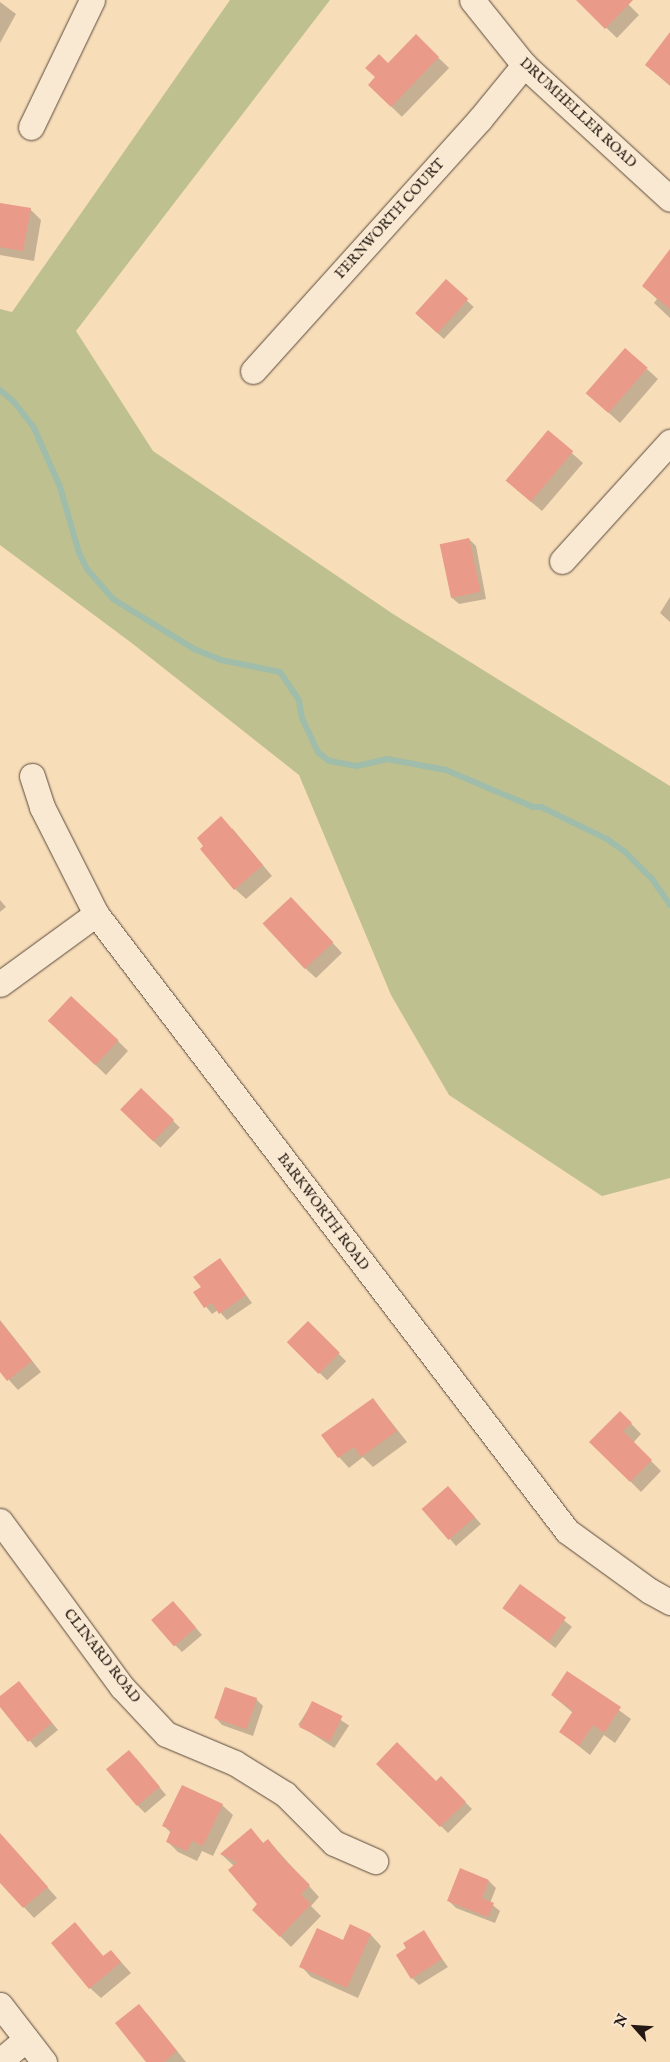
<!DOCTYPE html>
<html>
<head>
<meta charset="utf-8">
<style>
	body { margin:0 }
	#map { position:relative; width:670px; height:2062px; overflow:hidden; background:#f8ddb9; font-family:"IM FELL English",serif }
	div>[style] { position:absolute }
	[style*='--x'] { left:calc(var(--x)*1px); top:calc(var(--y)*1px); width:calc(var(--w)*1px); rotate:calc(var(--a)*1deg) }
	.green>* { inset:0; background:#bec08f }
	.shadow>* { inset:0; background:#0003; transform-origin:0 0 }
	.stream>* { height:6px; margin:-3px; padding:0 3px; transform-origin:3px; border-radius:3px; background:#9fbdaa }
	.building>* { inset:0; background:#e99a89; transform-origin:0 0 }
	.roads { filter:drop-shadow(0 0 1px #584a3c) drop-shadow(0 0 1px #584a3c) }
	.minor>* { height:25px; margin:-12.5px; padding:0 12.5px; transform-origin:12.5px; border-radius:12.5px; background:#fae9d2 }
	span { translate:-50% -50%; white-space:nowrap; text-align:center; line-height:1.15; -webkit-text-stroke:5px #fae9d2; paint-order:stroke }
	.street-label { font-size:14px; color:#231912 }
	.north { position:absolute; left:610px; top:2002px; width:50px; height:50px; -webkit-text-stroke:4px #fae9d2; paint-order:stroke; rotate:296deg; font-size:14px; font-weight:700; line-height:20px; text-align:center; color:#231912 }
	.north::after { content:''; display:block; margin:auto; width:18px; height:22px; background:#231912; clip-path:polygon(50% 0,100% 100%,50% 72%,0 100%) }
</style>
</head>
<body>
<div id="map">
	<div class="green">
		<div style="clip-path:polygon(230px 0,330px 0,76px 331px,153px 451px,393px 614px,670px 786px,670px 1178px,602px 1196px,449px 1095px,391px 995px,299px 775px,133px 644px,0 545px,0 309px,12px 312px)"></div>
	</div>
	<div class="shadow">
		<div style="clip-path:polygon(577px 0,624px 0,639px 15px,617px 38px)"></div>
		<div style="clip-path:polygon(0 2px,16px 14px,0 43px)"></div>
		<div style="left:416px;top:36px;width:46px;height:68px;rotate:44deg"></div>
		<div style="clip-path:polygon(670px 45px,670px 86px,646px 65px)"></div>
		<div style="clip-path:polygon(0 204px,31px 210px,41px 220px,34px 261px,0 255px)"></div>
		<div style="clip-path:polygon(670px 257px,670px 318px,654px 303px,657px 299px,643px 286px)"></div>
		<div style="left:446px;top:281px;width:38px;height:44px;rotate:43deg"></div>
		<div style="clip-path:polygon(647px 369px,658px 379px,620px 423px,598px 403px)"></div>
		<div style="clip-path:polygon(548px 432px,583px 463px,542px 511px,517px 490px)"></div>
		<div style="clip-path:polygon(469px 539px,476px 546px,486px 599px,459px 604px,451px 597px)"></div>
		<div style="clip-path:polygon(670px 597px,670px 622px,660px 613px)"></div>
		<div style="clip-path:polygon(232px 828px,272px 876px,246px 899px,235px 889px)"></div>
		<div style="clip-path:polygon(0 900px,6px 907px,0 912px)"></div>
		<div style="clip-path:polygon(302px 910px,342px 953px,316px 978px,305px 968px)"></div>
		<div style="clip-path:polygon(60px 1031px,118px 1041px,128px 1051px,106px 1075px)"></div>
		<div style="left:141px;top:1090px;width:54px;height:28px;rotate:44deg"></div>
		<div style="clip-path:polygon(226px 1267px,252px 1303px,227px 1320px,218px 1310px,212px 1314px,195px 1293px)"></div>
		<div style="clip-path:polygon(0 1320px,41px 1372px,18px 1390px,0 1370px)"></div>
		<div style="left:308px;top:1323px;width:54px;height:27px;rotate:45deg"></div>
		<div style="clip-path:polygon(373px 1399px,407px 1442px,373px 1467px,363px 1457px,349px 1468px,339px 1457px)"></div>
		<div style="clip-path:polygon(620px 1412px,641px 1434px,633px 1443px,661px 1471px,641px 1492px,591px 1442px)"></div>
		<div style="clip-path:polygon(455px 1495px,481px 1524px,456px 1546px,450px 1539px)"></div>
		<div style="left:520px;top:1586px;width:66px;height:27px;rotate:38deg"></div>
		<div style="clip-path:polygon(180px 1609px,202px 1635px,182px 1652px,175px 1645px)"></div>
		<div style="clip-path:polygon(568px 1673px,631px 1719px,615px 1743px,604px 1735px,590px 1755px,561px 1732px,573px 1713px,552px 1695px)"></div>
		<div style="clip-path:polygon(25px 1690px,58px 1730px,36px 1748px,0 1705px,0 1698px)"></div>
		<div style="clip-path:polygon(256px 1699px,263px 1706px,253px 1736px,222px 1725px,215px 1717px)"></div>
		<div style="left:313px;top:1702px;width:43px;height:27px;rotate:33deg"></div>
		<div style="clip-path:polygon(136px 1758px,166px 1795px,145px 1813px,138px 1806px)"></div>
		<div style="clip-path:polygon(378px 1764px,436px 1783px,441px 1778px,472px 1809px,448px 1833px)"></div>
		<div style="clip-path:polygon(222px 1805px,233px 1815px,213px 1856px,202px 1851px,197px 1861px,178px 1852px,167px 1841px,171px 1833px,164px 1826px)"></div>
		<div style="clip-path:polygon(251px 1830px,264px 1844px,268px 1840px,319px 1897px,311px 1906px,321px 1916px,291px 1947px,254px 1910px,259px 1904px,234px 1866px,221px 1854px)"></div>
		<div style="clip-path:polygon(0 1847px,16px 1852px,57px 1898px,34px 1918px,0 1881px)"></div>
		<div style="clip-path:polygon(489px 1881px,496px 1888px,490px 1903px,500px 1911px,495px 1923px,456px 1908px,449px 1901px)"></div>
		<div style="clip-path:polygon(75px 1924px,104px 1957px,111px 1951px,131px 1973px,101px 1998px,90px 1988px)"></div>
		<div style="clip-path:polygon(350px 1926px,371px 1935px,381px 1946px,358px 1998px,311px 1977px,301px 1966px,344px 1941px)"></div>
		<div style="clip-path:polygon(423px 1932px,448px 1967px,419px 1985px,412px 1978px)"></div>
		<div style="clip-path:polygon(139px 2006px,149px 2016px,186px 2062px,148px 2062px)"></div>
	</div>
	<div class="stream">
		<div style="--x:0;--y:390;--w:18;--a:41"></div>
		<div style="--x:14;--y:402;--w:33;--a:52"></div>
		<div style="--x:34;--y:428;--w:64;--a:66.2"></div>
		<div style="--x:60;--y:487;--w:69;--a:73.9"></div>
		<div style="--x:79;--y:553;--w:18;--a:63"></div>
		<div style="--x:87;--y:569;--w:40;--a:49"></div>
		<div style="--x:113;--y:599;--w:95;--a:31.7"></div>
		<div style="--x:194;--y:649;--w:29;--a:22"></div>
		<div style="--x:221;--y:660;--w:60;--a:11.5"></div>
		<div style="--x:280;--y:672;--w:34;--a:56"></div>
		<div style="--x:299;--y:700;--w:18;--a:81"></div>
		<div style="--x:302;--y:718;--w:38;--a:65"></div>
		<div style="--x:318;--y:752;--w:14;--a:39"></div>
		<div style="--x:329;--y:761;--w:28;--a:10"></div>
		<div style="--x:357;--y:766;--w:31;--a:-13"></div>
		<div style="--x:387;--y:759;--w:60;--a:10.6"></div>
		<div style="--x:446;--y:770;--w:95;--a:23"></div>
		<div style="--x:533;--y:807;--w:8;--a:0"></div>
		<div style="--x:541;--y:807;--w:73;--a:25.9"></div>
		<div style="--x:607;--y:839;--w:22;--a:36"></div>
		<div style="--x:625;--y:852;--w:38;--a:45"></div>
		<div style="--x:652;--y:879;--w:32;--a:55"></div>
	</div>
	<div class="building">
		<div style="clip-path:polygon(576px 0,633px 0,605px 29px)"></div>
		<div style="clip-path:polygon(670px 32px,670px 85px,645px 65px)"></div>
		<div style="clip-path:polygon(416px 34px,439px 57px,391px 107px,368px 85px,375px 77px,365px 68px,379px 54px,388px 63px)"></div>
		<div style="clip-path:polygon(0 203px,31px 208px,23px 251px,0 247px)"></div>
		<div style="clip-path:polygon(670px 249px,670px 309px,642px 286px)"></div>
		<div style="left:446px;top:279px;width:30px;height:46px;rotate:42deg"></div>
		<div style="left:625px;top:348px;width:30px;height:60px;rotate:41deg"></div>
		<div style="left:548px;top:430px;width:33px;height:66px;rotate:40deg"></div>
		<div style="left:469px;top:538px;width:55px;height:30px;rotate:78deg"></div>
		<div style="clip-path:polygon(221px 816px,263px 865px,234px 890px,200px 849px,203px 846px,197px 838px)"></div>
		<div style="left:291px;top:897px;width:62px;height:39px;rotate:47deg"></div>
		<div style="left:71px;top:996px;width:65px;height:34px;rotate:43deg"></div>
		<div style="left:141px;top:1088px;width:46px;height:30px;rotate:44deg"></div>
		<div style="clip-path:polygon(220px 1258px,246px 1295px,219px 1314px,212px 1303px,204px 1308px,193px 1292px,201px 1287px,193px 1277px)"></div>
		<div style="clip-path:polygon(0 1321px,32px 1361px,7px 1381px,0 1372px)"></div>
		<div style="left:308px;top:1321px;width:45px;height:30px;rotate:45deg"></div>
		<div style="clip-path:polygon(373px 1398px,397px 1431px,361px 1457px,354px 1447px,338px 1458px,321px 1435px)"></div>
		<div style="clip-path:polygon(620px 1411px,632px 1423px,623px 1431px,652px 1460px,630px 1482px,589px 1442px)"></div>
		<div style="left:448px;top:1486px;width:41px;height:35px;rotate:49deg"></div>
		<div style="left:520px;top:1584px;width:57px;height:30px;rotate:36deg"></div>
		<div style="left:173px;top:1601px;width:35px;height:29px;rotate:49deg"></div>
		<div style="clip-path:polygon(567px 1671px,621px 1707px,604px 1733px,593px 1725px,579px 1746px,559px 1732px,573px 1711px,551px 1695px)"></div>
		<div style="clip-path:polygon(19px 1681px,52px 1723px,28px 1742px,0 1707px,0 1696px)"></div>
		<div style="left:225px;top:1687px;width:34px;height:33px;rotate:19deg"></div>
		<div style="left:312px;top:1701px;width:34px;height:29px;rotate:26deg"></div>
		<div style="clip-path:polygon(397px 1742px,436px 1781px,441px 1776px,466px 1802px,440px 1827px,376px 1764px)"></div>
		<div style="left:129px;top:1750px;width:48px;height:30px;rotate:50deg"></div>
		<div style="clip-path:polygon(182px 1785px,223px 1804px,203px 1846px,192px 1841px,187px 1851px,166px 1842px,171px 1830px,162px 1826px)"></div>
		<div style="clip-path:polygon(251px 1828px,263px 1843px,268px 1839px,282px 1857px,310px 1885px,301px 1894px,311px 1904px,280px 1937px,252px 1910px,257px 1904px,228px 1870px,237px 1862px,220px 1854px)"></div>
		<div style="clip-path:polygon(0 1833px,48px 1887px,23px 1908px,0 1883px)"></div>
		<div style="clip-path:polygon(460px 1868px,489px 1880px,482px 1898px,494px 1903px,488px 1917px,447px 1901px)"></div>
		<div style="clip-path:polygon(75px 1922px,103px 1956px,111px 1950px,121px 1962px,89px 1989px,51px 1943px)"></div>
		<div style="clip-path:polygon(350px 1924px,371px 1934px,347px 1988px,299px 1967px,317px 1928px,343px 1940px)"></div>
		<div style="clip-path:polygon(424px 1930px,442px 1959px,411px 1979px,396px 1955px,406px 1948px,403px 1943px)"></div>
		<div style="clip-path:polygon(139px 2004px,177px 2051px,164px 2062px,146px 2062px,115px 2023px)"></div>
	</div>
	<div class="roads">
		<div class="minor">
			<div style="--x:472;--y:0;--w:83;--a:51.3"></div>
			<div style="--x:524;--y:65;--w:198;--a:42.5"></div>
			<div style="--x:31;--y:127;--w:141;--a:-64.3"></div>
			<div style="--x:253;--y:371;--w:339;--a:-48"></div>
			<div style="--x:480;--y:119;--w:70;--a:-50.8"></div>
			<div style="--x:562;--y:561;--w:161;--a:-47.8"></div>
			<div style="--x:32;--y:776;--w:33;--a:72"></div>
			<div style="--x:42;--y:807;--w:120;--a:63.2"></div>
			<div style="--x:96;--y:914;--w:776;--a:52.64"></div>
			<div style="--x:567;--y:1531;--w:102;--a:35.9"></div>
			<div style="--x:650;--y:1591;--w:23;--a:29"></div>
			<div style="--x:0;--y:984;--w:119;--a:-36.1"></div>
			<div style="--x:0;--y:1521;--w:206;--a:53.7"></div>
			<div style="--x:122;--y:1687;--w:64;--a:46.9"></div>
			<div style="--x:166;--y:1734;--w:75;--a:22.8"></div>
			<div style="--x:235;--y:1763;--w:59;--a:31.8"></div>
			<div style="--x:285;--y:1794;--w:69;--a:45"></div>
			<div style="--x:334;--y:1843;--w:45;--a:23.7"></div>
			<div style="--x:0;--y:2005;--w:72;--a:52.3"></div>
			<div style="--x:0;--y:2061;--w:34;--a:-40"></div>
		</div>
	</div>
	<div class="street-label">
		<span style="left:578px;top:113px;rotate:43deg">DRUMHELLER ROAD</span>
		<span style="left:390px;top:219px;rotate:-48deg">FERNWORTH COURT</span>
		<span style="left:323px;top:1212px;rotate:53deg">BARKWORTH ROAD</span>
		<span style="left:102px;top:1656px;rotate:52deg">CLINARD ROAD</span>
	</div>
	<div class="north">N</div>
</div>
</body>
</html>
